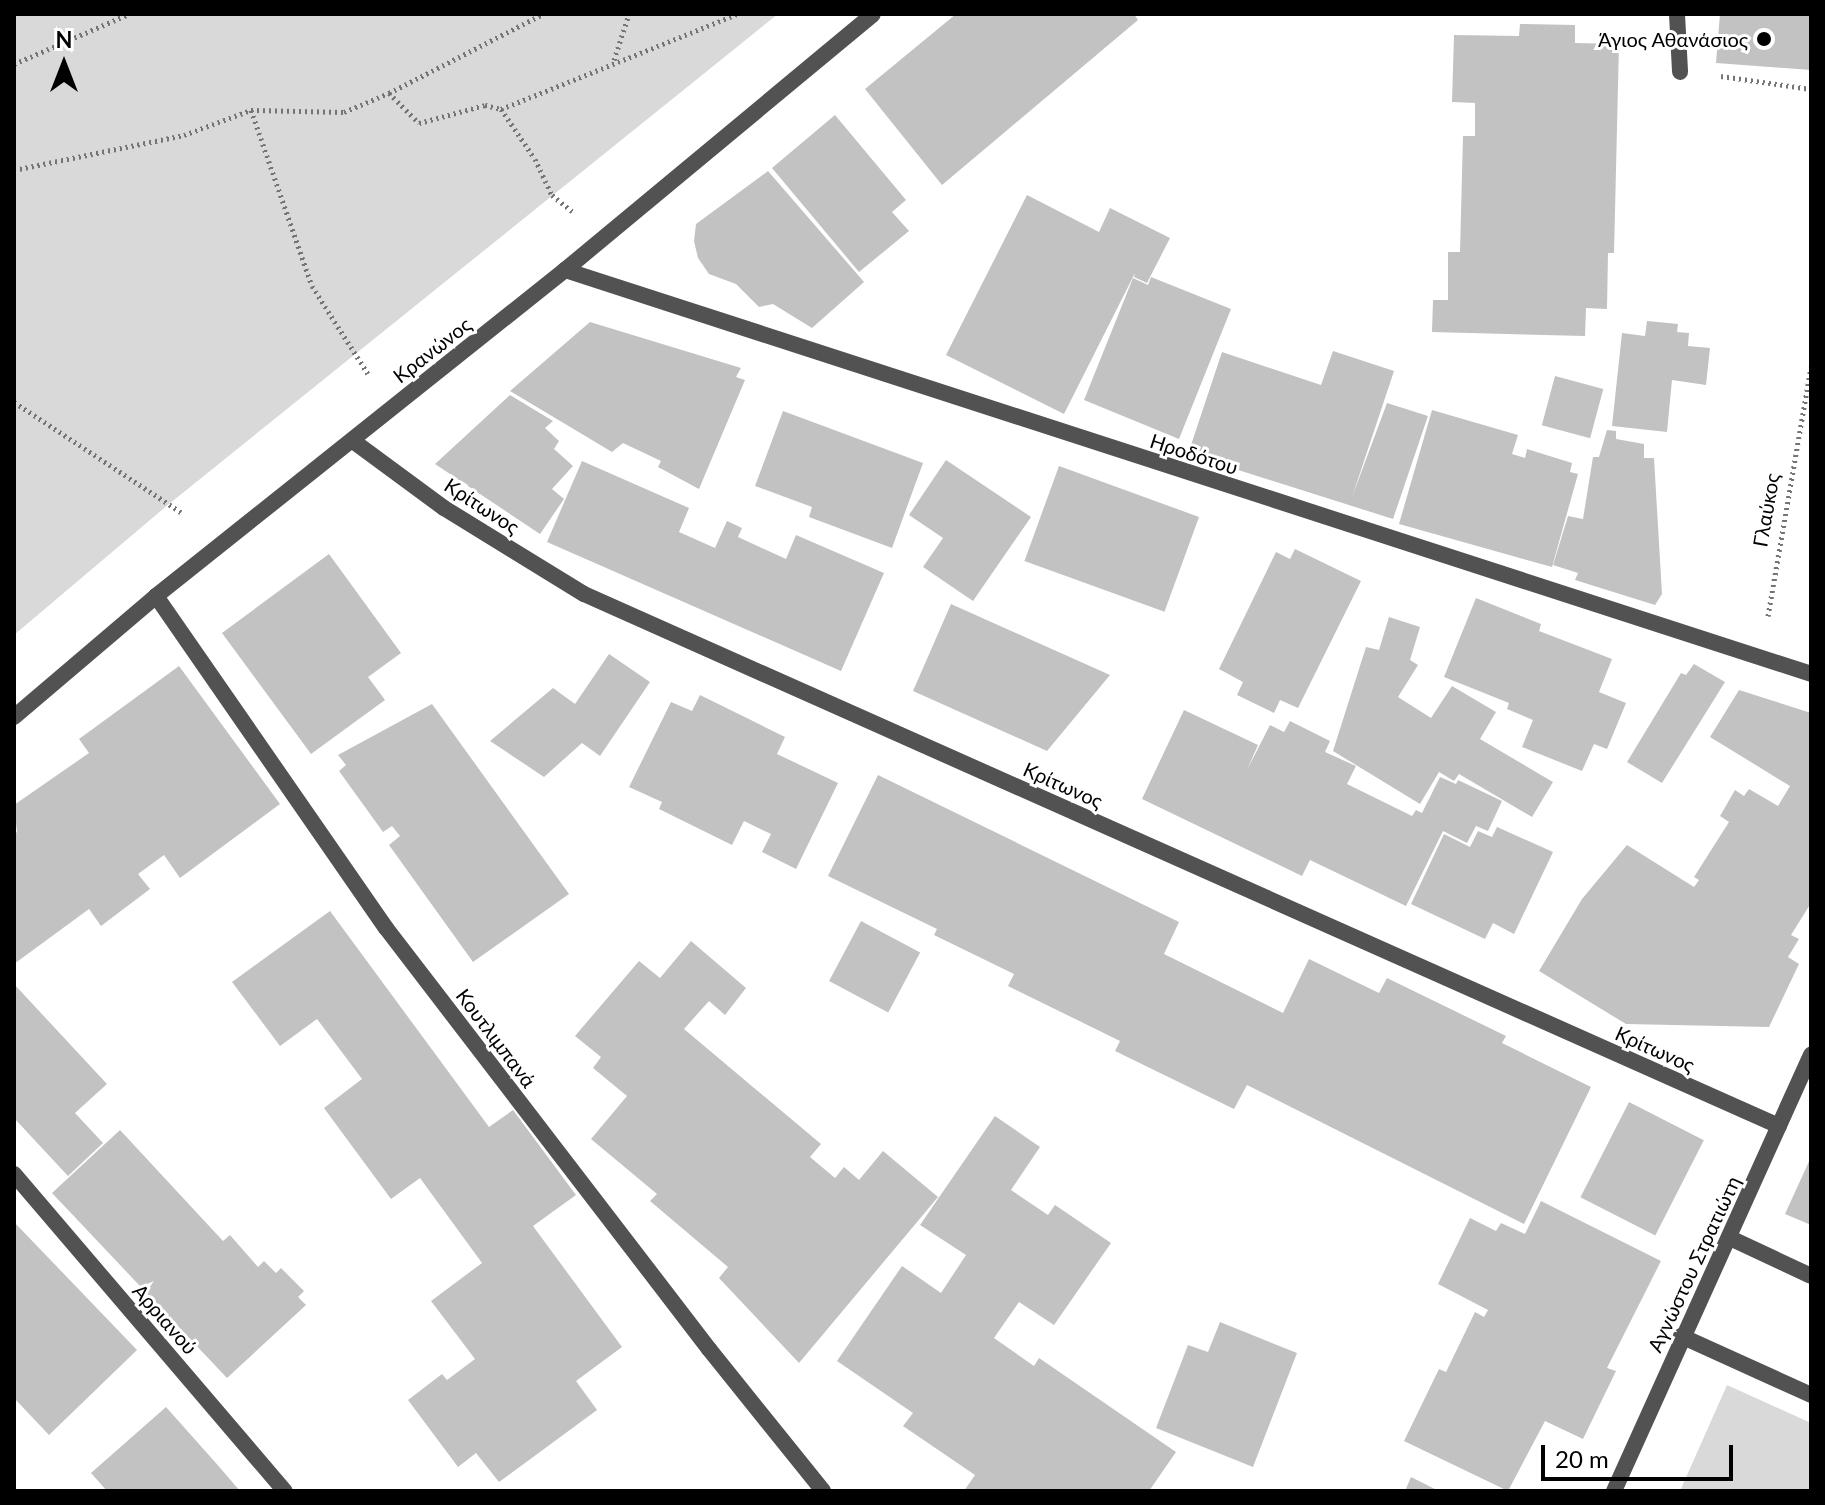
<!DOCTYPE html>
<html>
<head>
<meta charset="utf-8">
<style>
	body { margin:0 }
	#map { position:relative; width:1825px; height:1505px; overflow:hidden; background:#fff; font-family:Lato,sans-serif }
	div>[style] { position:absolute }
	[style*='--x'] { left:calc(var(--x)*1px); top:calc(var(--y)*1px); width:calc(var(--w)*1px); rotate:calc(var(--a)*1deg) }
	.green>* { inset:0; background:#d9d9d9 }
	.building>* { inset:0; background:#c2c2c2; transform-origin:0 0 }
	.path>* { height:5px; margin-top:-2.5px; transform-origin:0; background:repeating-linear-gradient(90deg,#747474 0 2px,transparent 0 6px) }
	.minor>* { height:16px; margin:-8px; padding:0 8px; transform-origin:8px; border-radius:8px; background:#525252 }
	.tertiary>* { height:16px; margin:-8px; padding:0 8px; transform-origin:8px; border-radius:8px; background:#525252 }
	.dots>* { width:22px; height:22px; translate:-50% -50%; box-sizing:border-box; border:4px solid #fff; border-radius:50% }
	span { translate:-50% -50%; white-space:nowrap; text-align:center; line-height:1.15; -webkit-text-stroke:6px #fff; paint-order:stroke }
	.poi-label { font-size:20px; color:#000 }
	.right { translate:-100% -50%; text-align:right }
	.street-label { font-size:20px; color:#000 }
	.frame { position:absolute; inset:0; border:16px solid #000; pointer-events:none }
	.north { position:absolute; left:24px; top:24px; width:80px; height:80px; -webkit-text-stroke:6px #fff; paint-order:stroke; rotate:0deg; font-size:22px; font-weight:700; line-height:32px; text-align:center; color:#000 }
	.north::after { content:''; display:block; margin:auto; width:28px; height:36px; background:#000; clip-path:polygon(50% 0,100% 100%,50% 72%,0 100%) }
	.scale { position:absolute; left:1541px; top:1445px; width:192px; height:36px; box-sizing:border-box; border:4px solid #000; border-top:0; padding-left:10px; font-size:24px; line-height:28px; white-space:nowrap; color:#000; -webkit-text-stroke:6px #fff; paint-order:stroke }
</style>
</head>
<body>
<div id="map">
	<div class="green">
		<div style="clip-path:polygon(14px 14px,778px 14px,169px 504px,14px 635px)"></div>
		<div style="clip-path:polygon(1727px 1385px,1811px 1423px,1811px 1491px,1680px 1491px)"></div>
	</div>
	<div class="building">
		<div style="clip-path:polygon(956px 14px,1134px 14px,1138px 20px,942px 185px,865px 89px)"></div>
		<div style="clip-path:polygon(1720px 14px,1811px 14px,1811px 70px,1716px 63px)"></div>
		<div style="clip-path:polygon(1520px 24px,1575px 25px,1575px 43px,1619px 44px,1614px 253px,1608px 253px,1607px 309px,1586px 308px,1585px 336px,1432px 332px,1433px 300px,1448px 300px,1448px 252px,1460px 252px,1463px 136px,1475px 136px,1475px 103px,1452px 102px,1454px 35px,1519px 36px)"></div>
		<div style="clip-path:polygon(835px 115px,906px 200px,892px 212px,909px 231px,859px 272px,772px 168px)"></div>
		<div style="clip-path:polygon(768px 171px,864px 282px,812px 328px,773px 304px,759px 307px,736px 284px,709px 274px,698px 258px,694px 241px,696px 224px)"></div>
		<div style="clip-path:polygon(1027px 195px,1099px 232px,1110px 208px,1170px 238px,1147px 283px,1134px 277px,1135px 273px,1064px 414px,946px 355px)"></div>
		<div style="clip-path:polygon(1151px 277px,1231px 309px,1179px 439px,1084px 400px,1133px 278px,1148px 285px)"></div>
		<div style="clip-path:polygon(1647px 321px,1678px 324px,1677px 332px,1689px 333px,1688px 346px,1710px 348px,1706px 385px,1672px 380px,1667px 432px,1612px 426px,1622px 333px,1645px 336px)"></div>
		<div style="clip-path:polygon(590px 322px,741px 368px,736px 377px,745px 380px,699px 489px,658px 467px,661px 461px,623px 443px,612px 452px,510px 391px)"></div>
		<div style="clip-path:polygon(1333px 351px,1394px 371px,1352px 497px,1387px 403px,1428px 416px,1393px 519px,1188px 454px,1222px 352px,1321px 385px)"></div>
		<div style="left:1555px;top:376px;width:50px;height:51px;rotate:15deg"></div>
		<div style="clip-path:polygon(510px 395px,553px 421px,545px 428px,559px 441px,554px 449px,573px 466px,552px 489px,564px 499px,540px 534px,435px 464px)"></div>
		<div style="clip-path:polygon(1432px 410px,1518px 435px,1512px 454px,1525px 458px,1527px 449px,1572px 463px,1570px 472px,1578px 474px,1552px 567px,1399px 524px)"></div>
		<div style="clip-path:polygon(783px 411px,923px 463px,892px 548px,809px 517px,812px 507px,755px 486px)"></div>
		<div style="clip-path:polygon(1607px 430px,1616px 431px,1616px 439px,1644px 444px,1644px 458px,1654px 458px,1662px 594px,1655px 605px,1575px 580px,1578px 573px,1553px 565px,1568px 516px,1583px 519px,1593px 457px,1599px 457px)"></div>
		<div style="clip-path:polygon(946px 460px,1031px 517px,973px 601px,923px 567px,943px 538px,909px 515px)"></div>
		<div style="clip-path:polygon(582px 461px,689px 508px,679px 532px,715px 548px,727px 521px,742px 528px,738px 537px,786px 559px,796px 535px,884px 573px,841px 671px,547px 542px)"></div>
		<div style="left:1059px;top:466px;width:149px;height:101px;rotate:20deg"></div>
		<div style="clip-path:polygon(1295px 549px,1361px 581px,1298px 708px,1280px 700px,1274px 713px,1237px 695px,1243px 682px,1219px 669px,1276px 552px,1290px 559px)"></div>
		<div style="clip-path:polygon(329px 554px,401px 653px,368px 677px,385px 700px,311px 754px,222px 633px)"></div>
		<div style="clip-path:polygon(1476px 598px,1541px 624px,1539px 631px,1612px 659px,1599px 692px,1626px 703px,1607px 749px,1594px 744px,1582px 771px,1522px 747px,1533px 720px,1507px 709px,1509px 703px,1444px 677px)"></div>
		<div style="clip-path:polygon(951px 604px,1110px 675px,1047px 751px,913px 691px)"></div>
		<div style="clip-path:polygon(1389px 617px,1420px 627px,1410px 660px,1418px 665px,1398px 697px,1431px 718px,1452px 686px,1496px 712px,1480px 739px,1553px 782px,1532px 817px,1459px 774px,1454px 781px,1439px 772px,1420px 804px,1333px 751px,1366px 647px,1379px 650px)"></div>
		<div style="clip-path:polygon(609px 654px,650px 682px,600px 756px,582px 743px,544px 777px,490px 741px,553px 688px,575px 704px)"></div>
		<div style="clip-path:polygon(1694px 664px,1725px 682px,1662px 783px,1627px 762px,1681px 673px,1686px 675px)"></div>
		<div style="clip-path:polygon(179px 666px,280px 804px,180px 878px,164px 855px,138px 874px,150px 889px,101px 926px,89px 909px,14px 964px,14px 834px,17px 832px,14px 805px,89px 753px,79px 739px)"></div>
		<div style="clip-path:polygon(1739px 690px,1811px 713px,1811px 903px,1791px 935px,1799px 939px,1788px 957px,1799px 964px,1769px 1027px,1626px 1024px,1539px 971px,1582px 899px,1627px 845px,1694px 887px,1699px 880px,1694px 877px,1729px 822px,1720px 816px,1735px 790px,1744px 796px,1749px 789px,1778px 806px,1790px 786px,1710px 737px)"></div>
		<div style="clip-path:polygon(700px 695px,785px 737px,777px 754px,838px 783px,796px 869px,762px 852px,771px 834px,744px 821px,732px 845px,659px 809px,662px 802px,629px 787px,671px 702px,692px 711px)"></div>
		<div style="clip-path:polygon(432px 704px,569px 894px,473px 962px,389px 845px,400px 836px,392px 826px,383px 832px,339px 771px,346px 765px,338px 755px)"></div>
		<div style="clip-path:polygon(1184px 710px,1258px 745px,1247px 770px,1270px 725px,1284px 732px,1290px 721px,1330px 741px,1325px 752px,1356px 766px,1347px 784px,1412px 816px,1416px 810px,1422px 813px,1440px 777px,1456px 784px,1458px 780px,1502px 801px,1488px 831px,1476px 826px,1467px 843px,1443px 831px,1406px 906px,1310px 860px,1302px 876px,1142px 799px)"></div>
		<div style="clip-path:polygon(878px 775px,1179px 922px,1164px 954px,1283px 1013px,1309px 959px,1379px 993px,1387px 978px,1506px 1036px,1502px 1043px,1591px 1087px,1524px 1224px,1247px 1085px,1234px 1109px,1115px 1051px,1120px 1041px,1008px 986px,1014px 974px,934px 935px,937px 929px,828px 876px)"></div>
		<div style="clip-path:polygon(1497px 827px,1553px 852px,1514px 934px,1493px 923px,1485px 939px,1411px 904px,1444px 834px,1470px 847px,1478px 831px,1492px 837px)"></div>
		<div style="clip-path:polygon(330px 911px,489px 1127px,513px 1110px,576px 1195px,533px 1226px,622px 1347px,576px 1381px,597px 1410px,499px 1482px,476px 1453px,458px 1467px,408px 1400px,442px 1374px,447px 1380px,475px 1359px,431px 1301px,482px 1263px,420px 1178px,391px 1199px,324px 1108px,362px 1079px,317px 1019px,280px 1046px,232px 982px)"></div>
		<div style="left:861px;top:921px;width:67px;height:68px;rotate:28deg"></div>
		<div style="clip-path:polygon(691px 941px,746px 988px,725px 1015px,709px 1001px,684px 1029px,821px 1144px,810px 1157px,835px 1178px,844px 1167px,859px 1180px,883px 1151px,938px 1197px,799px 1363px,719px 1278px,728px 1267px,650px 1201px,657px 1194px,591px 1139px,627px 1096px,593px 1068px,601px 1057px,575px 1036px,639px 961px,660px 978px)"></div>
		<div style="clip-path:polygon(14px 984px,107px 1084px,75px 1113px,103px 1143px,68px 1176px,14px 1118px)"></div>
		<div style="left:1629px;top:1102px;width:84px;height:107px;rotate:27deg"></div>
		<div style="clip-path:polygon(995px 1116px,1040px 1147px,1011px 1190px,1048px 1215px,1055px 1205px,1111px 1243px,1054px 1325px,1019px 1302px,994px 1338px,1034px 1366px,1039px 1358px,1176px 1452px,1149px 1491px,964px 1491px,975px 1475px,903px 1426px,913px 1413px,837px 1361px,902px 1266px,941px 1293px,966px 1255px,920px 1225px)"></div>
		<div style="clip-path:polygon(120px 1130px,223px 1241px,230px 1235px,258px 1267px,264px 1261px,276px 1273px,281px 1268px,304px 1291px,298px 1297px,306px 1305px,227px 1378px,52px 1193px)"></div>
		<div style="clip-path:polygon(1811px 1157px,1811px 1225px,1785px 1214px)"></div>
		<div style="clip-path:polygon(1541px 1201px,1661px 1261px,1607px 1368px,1616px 1371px,1583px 1439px,1545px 1421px,1508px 1491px,1404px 1441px,1439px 1369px,1446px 1372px,1475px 1312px,1484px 1317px,1488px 1310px,1438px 1284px,1470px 1218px,1496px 1231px,1501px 1223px,1525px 1234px)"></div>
		<div style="clip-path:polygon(14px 1222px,137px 1350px,49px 1435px,14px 1398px)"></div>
		<div style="clip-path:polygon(1220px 1322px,1297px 1353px,1253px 1467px,1156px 1428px,1188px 1345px,1208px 1352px)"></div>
		<div style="clip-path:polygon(166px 1407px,215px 1462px,240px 1491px,107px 1491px,91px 1473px)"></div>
		<div style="clip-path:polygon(1411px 1477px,1439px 1491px,1405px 1491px)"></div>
	</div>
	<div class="path">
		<div style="--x:614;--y:60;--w:48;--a:-71.9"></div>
		<div style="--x:14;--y:64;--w:125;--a:-23.5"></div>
		<div style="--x:1721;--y:76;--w:91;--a:8.2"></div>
		<div style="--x:389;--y:93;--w:173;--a:-27.2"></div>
		<div style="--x:501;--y:109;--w:254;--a:-21.9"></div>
		<div style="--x:251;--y:110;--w:186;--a:70.9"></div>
		<div style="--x:312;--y:286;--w:104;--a:57.5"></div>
		<div style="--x:14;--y:170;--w:174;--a:-11.6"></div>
		<div style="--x:184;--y:135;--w:72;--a:-20.5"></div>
		<div style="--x:251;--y:110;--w:93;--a:1.2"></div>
		<div style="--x:344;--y:112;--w:49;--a:-22.9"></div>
		<div style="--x:389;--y:93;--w:42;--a:45"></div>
		<div style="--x:419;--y:123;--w:68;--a:-15.3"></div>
		<div style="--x:485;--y:105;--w:16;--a:14"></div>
		<div style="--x:501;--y:109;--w:60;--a:55.8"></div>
		<div style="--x:535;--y:159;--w:40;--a:65"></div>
		<div style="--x:552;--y:195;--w:26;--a:39"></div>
		<div style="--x:14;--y:402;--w:200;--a:33.4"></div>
		<div style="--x:1768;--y:616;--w:252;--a:-80.2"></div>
	</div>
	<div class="minor">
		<div style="--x:1677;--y:14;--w:58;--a:87"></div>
		<div style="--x:565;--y:270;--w:1310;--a:17.96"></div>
		<div style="--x:353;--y:441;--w:113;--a:36.4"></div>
		<div style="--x:444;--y:508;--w:164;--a:31.6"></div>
		<div style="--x:584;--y:594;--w:1308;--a:24"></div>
		<div style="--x:156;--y:596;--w:404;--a:55.3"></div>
		<div style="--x:386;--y:928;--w:531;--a:52.5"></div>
		<div style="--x:709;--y:1349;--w:182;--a:51.2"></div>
		<div style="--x:14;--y:1174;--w:417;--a:49.5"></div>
		<div style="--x:1730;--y:1238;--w:89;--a:25.1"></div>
		<div style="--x:1681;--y:1336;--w:143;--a:24.4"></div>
		<div style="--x:1614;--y:1491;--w:479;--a:-65.7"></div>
	</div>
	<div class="tertiary">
		<div style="--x:14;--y:717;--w:187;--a:-40.4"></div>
		<div style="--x:156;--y:596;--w:523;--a:-38.56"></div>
		<div style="--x:565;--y:270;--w:400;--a:-39.7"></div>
	</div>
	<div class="dots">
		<div style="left:1764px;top:39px;background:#000"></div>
	</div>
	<div class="poi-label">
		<span class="right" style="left:1748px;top:39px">Άγιος Αθανάσιος</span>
	</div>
	<div class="street-label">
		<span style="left:432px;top:350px;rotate:-38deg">Κρανώνος</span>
		<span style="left:1194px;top:454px;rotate:18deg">Ηροδότου</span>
		<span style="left:482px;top:506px;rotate:33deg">Κρίτωνος</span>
		<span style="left:1766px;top:510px;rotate:-80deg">Γλαύκος</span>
		<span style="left:1063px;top:785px;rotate:24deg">Κρίτωνος</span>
		<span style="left:496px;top:1038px;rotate:53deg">Κουτλιμπανά</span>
		<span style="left:1655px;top:1049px;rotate:24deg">Κρίτωνος</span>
		<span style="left:1694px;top:1264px;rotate:-65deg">Αγνώστου Στρατιώτη</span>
		<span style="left:165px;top:1319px;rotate:49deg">Αρριανού</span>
	</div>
	<div class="frame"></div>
	<div class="north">N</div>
	<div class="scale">20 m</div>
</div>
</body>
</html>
